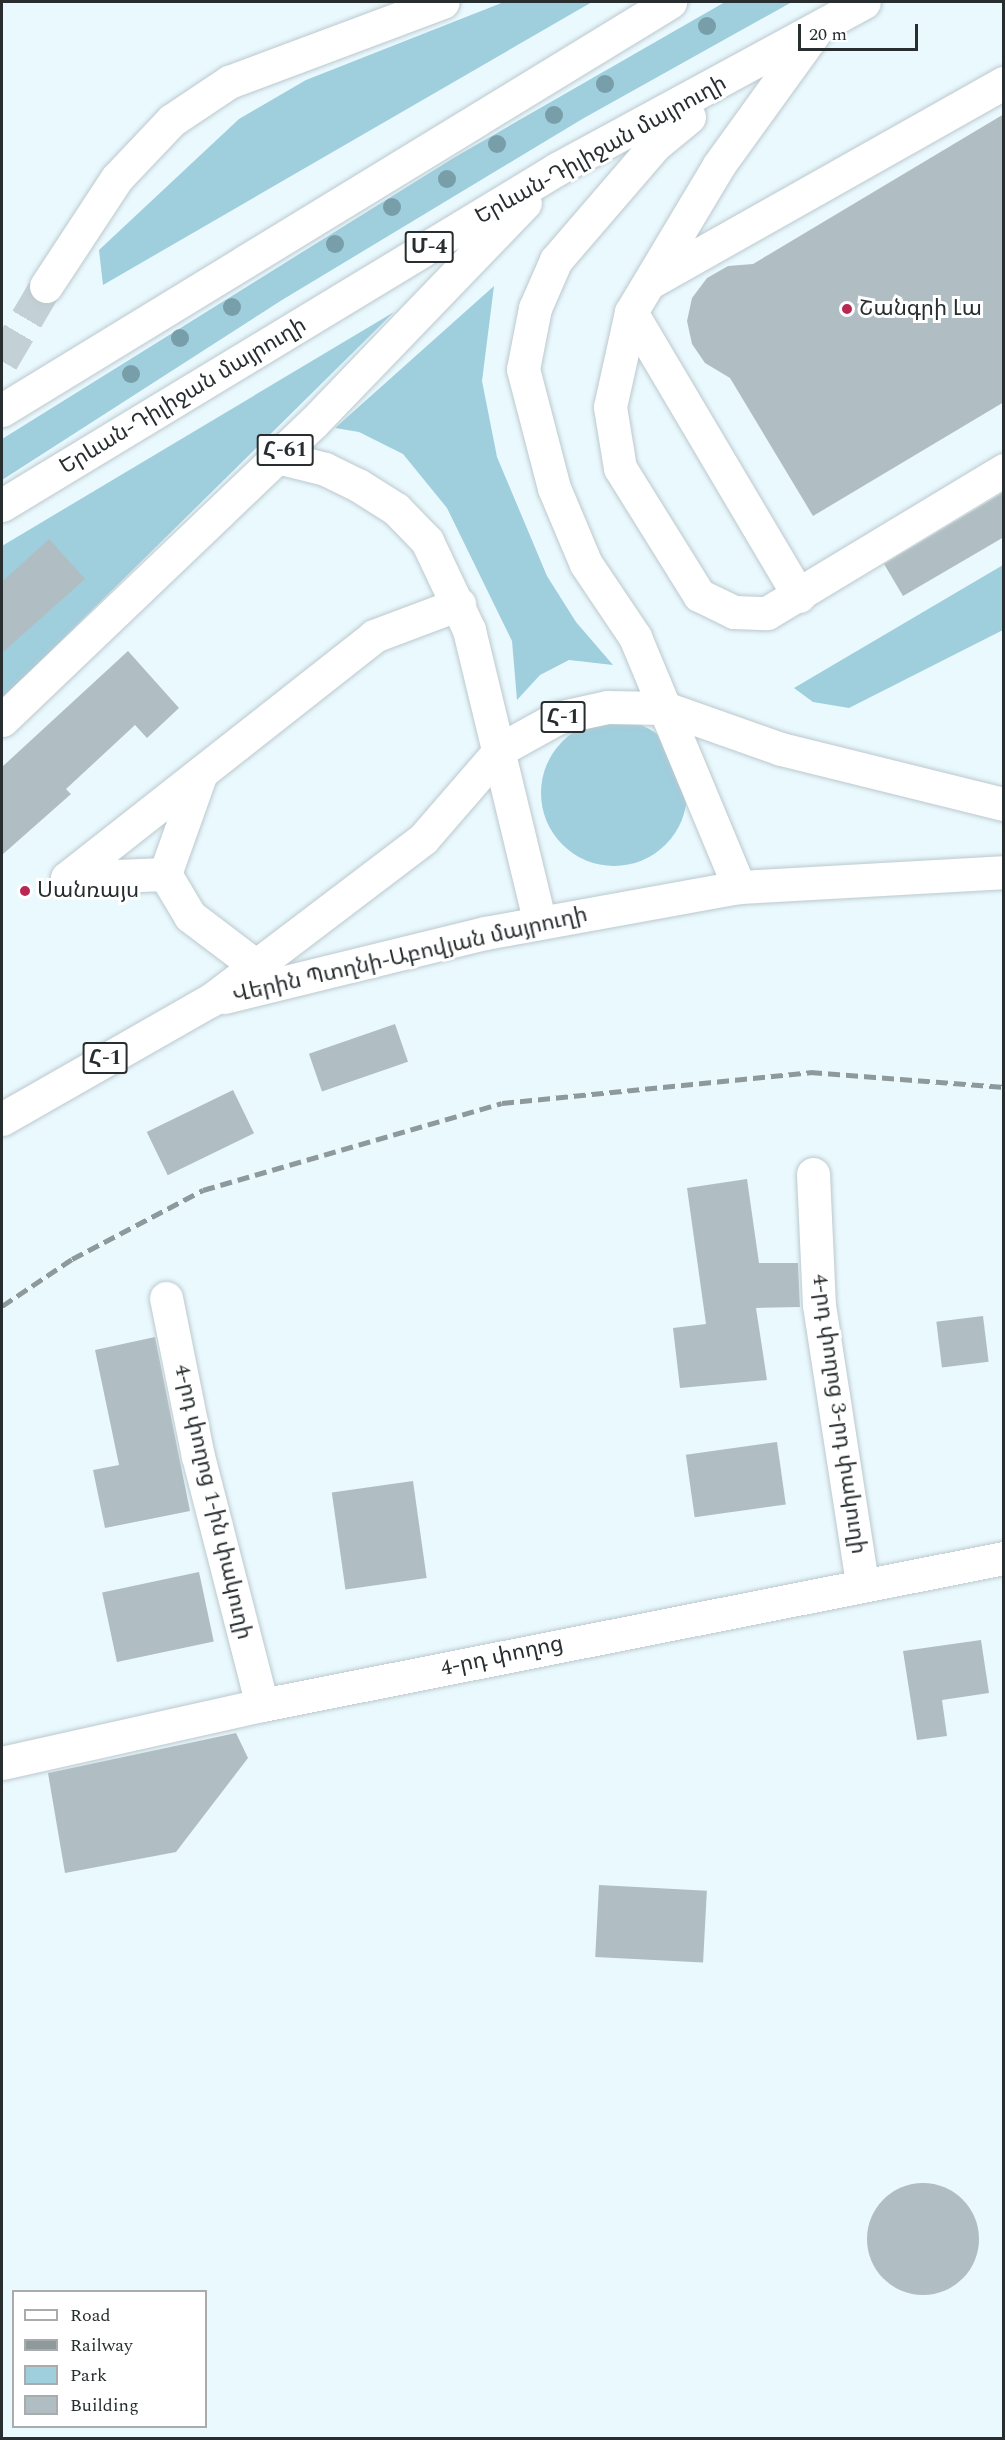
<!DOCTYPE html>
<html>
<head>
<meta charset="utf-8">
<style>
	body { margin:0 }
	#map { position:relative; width:1005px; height:2440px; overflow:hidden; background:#eaf9fe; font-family:Spectral,"Noto Sans Armenian",serif }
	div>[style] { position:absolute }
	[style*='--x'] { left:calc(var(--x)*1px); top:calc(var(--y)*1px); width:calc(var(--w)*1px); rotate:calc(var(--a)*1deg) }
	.green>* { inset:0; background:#9fcedd }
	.round { border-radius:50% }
	.building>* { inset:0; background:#b0bec3; transform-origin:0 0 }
	.highway-tunnel>* { height:33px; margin-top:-16.5px; transform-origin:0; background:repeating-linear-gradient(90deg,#c3d0d5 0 33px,transparent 0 49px) }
	.roads { filter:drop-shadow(0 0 2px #bbc9ce) drop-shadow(0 0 2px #bbc9ce) }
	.minor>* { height:33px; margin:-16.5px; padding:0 16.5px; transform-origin:16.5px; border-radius:16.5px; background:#fff }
	.major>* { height:33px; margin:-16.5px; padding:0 16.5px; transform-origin:16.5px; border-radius:16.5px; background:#fff }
	.highway>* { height:33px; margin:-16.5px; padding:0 16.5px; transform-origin:16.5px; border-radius:16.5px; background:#fff }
	.rail>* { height:4.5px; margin-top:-2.25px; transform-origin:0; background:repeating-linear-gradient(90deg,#8e999c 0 12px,transparent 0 18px) }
	.trees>* { width:18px; height:18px; margin:-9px; border-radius:50%; background:#789ea9 }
	.dots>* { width:16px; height:16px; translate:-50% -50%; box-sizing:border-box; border:3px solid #fff; border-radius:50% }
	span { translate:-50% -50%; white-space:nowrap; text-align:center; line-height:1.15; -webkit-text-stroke:6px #fff; paint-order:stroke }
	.shield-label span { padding:2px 4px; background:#fff; border:2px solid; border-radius:4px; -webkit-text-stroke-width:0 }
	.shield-label { font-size:21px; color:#282e2f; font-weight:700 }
	.street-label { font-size:22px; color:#282e2f }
	.poi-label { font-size:22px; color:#282e2f }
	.left { translate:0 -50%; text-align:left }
	.frame { position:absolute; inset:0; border:3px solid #282e2f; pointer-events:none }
	.legend { position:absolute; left:12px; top:2290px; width:195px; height:138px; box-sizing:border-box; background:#fff; border:2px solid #a9abac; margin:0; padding:8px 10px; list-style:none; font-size:18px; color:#282e2f }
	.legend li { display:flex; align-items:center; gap:12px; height:30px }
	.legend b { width:30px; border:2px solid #a9abac }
	.scale { position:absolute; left:798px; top:24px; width:120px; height:27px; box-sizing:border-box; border:3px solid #282e2f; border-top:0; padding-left:8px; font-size:18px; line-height:21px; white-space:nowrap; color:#282e2f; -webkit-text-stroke:4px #fff; paint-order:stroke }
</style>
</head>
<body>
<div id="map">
	<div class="green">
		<div style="clip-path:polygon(504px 2px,592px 2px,103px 285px,99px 250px,239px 119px,306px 80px)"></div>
		<div style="clip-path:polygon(725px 2px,792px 2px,584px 118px,282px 300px,2px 480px,2px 439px,455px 157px)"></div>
		<div style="clip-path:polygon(494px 286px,482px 381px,497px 457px,547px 576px,576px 622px,613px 665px,569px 660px,540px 675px,517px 700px,512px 641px,447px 508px,403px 454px,359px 432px,335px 428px)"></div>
		<div style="clip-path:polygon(394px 312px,2px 699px,2px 546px)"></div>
		<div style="clip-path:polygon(1003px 565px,1003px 630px,849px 708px,813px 702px,794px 688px)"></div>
		<div class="round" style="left:541px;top:720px;width:146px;height:146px"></div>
	</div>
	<div class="building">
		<div style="clip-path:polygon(1004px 114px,1004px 402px,813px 516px,730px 378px,705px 363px,692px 344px,687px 321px,692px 298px,707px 278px,728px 266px,753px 264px)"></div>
		<div style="clip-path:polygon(1004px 492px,1004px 537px,903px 596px,884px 564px)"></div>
		<div style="clip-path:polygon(49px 539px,85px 579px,2px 653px,2px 582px)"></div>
		<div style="clip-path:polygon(128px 651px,179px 708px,147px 738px,135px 725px,66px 789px,71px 794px,2px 855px,2px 767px)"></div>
		<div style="left:395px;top:1024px;width:40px;height:91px;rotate:71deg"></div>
		<div style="left:233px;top:1090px;width:48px;height:96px;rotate:64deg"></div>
		<div style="clip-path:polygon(747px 1179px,759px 1263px,798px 1263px,800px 1307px,756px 1308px,767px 1380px,680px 1388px,673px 1328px,706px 1324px,687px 1188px)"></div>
		<div style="left:983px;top:1316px;width:46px;height:47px;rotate:83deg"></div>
		<div style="clip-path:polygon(155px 1337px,190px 1511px,105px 1528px,93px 1470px,119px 1465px,95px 1350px)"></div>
		<div style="left:777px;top:1442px;width:63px;height:92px;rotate:82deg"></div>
		<div style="left:413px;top:1481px;width:98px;height:82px;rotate:82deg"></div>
		<div style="left:199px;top:1572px;width:71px;height:99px;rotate:78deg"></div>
		<div style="clip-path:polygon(981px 1640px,989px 1693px,942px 1700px,947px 1736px,917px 1740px,903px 1651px)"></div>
		<div style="clip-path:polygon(236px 1733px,248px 1758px,176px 1852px,65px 1873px,48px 1773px)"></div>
		<div style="left:599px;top:1885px;width:108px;height:72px;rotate:3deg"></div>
		<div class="round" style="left:867px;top:2183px;width:112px;height:112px"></div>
	</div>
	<div class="highway-tunnel">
		<div style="--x:2;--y:361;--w:87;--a:-59.6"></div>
	</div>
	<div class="roads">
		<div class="minor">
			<div style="--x:817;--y:29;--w:168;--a:125.8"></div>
			<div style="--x:719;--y:165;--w:171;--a:120.9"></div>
			<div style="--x:631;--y:312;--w:97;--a:102.5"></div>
			<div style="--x:610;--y:407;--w:62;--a:80.7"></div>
			<div style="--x:620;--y:468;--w:150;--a:58.1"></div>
			<div style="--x:699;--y:595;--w:39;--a:26"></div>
			<div style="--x:734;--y:612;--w:33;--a:2"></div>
			<div style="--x:767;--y:613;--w:277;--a:-31.1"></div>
			<div style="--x:652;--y:281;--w:404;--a:-29.4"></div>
			<div style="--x:631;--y:312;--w:330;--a:59.4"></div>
			<div style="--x:201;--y:773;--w:107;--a:109.6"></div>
			<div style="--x:165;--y:874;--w:49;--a:59.2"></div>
			<div style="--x:190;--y:916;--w:83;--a:37.1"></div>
			<div style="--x:67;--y:878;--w:391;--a:-38.2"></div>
			<div style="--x:374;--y:636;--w:91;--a:-20.6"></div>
			<div style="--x:67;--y:878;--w:98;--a:-2.3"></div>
			<div style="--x:813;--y:1174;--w:131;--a:87.4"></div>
			<div style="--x:819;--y:1305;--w:280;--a:81.2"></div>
			<div style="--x:166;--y:1298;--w:161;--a:78.6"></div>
			<div style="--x:198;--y:1456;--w:257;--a:75.6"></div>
			<div style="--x:2;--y:1763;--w:266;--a:-12.6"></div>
			<div style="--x:262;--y:1705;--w:756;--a:-11.21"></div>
		</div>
		<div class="major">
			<div style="--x:224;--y:997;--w:269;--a:-13.8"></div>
			<div style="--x:485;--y:933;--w:258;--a:-10.3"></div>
			<div style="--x:739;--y:887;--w:265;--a:-3.2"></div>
			<div style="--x:2;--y:1119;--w:241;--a:-29.7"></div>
			<div style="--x:211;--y:1000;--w:266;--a:-37.2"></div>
			<div style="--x:423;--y:839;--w:119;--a:-49.1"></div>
			<div style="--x:501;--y:749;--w:64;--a:-29"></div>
			<div style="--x:557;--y:718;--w:51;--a:-12.4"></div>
			<div style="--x:607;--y:707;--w:58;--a:1"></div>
			<div style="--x:665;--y:708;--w:123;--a:19.5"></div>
			<div style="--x:781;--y:749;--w:230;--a:13.9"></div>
		</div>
		<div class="highway">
			<div style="--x:689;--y:117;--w:44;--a:140.5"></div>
			<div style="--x:655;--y:145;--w:152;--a:130.7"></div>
			<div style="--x:556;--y:260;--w:52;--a:113.6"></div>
			<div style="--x:535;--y:308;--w:62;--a:101.1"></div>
			<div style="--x:523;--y:369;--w:123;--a:75.4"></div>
			<div style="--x:554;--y:488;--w:82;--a:67.2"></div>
			<div style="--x:586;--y:564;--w:88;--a:56.1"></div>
			<div style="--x:635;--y:637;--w:271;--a:67.4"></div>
			<div style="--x:46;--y:286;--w:129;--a:-56.7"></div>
			<div style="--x:117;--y:178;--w:80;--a:-46.5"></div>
			<div style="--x:172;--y:120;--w:69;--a:-33.7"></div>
			<div style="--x:229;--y:82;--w:228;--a:-20.5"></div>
			<div style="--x:2;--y:410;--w:783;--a:-31.42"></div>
			<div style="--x:277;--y:457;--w:49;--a:14"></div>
			<div style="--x:325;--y:469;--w:37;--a:26"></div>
			<div style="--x:358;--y:485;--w:45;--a:32.3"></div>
			<div style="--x:396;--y:509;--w:45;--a:45.9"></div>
			<div style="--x:427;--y:541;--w:98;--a:64.7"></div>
			<div style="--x:469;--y:630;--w:301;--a:76.4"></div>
			<div style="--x:2;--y:505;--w:649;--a:-31.19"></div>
			<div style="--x:557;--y:169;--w:349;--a:-28.5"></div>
			<div style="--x:2;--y:720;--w:431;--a:-43.7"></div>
			<div style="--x:314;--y:422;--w:304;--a:-46.1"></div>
		</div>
	</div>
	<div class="rail">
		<div style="--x:2;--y:1306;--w:84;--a:-33.9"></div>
		<div style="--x:72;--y:1259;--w:148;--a:-27.8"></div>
		<div style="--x:203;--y:1190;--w:311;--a:-16.2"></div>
		<div style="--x:502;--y:1103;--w:310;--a:-5.7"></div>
		<div style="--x:810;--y:1072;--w:195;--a:4.4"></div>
	</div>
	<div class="trees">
		<div style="left:707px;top:26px"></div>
		<div style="left:605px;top:84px"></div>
		<div style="left:554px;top:115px"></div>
		<div style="left:497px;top:144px"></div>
		<div style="left:447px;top:179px"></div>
		<div style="left:392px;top:207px"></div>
		<div style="left:335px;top:244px"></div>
		<div style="left:232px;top:307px"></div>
		<div style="left:180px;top:338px"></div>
		<div style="left:131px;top:374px"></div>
	</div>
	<div class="dots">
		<div style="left:847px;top:309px;background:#b82852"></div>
		<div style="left:25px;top:891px;background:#b82852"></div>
	</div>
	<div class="shield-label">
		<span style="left:429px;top:247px">Մ-4</span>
		<span style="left:285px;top:450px">Հ-61</span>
		<span style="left:563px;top:717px">Հ-1</span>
		<span style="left:105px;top:1058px">Հ-1</span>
	</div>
	<div class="street-label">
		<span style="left:601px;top:150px;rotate:-29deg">Երևան-Դիլիջան մայրուղի</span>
		<span style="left:183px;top:396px;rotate:-31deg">Երևան-Դիլիջան մայրուղի</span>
		<span style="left:410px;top:955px;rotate:-13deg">Վերին Պտղնի-Աբովյան մայրուղի</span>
		<span style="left:839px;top:1414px;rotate:82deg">4-րդ փողոց 3-րդ փակուղի</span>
		<span style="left:213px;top:1502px;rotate:77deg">4-րդ փողոց 1-ին փակուղի</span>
		<span style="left:502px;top:1656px;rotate:-12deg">4-րդ փողոց</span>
	</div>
	<div class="poi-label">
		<span class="left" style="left:859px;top:309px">Շանգրի Լա</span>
		<span class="left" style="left:37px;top:891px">Սանռայս</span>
	</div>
	<div class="frame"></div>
	<ul class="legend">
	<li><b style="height:8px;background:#fff"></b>Road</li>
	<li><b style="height:8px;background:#8e999c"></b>Railway</li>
	<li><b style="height:16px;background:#9fcedd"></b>Park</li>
	<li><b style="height:16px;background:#b0bec3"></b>Building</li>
	</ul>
	<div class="scale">20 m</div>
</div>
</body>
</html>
